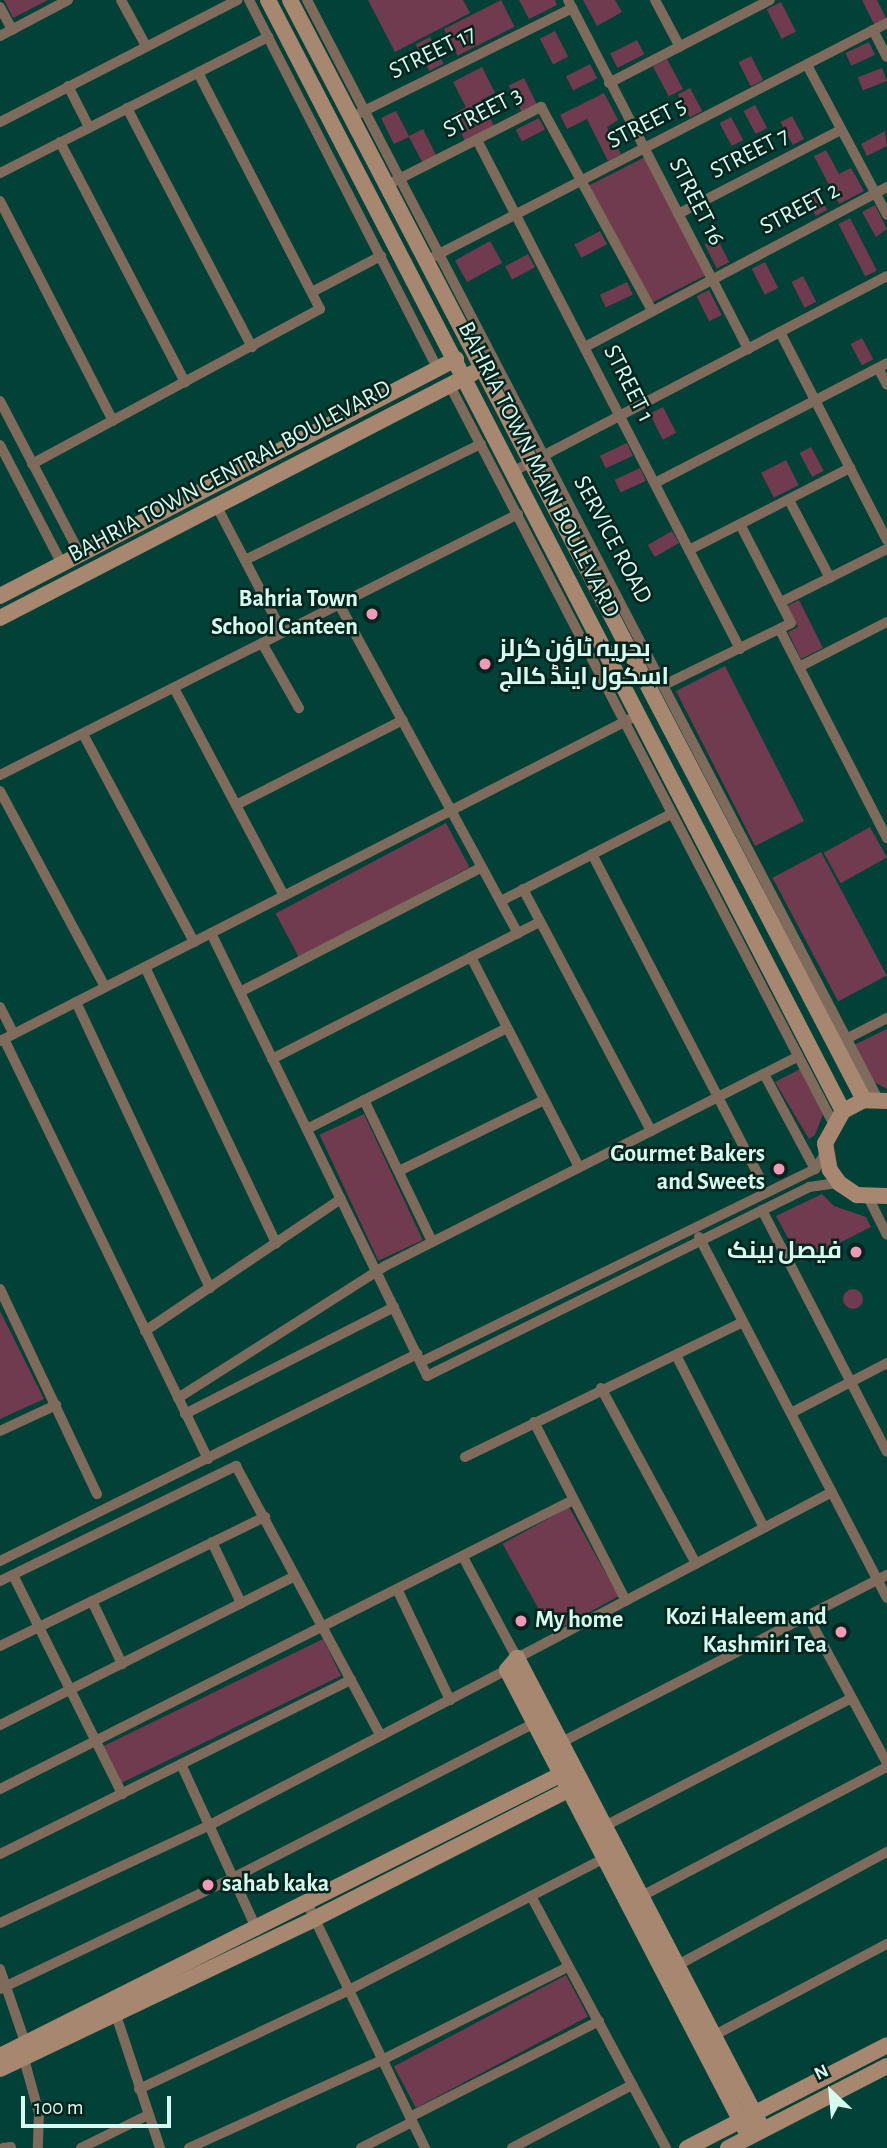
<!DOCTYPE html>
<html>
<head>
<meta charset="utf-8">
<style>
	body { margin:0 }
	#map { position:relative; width:887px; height:2148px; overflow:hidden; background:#014137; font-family:"Alegreya Sans",Cairo,sans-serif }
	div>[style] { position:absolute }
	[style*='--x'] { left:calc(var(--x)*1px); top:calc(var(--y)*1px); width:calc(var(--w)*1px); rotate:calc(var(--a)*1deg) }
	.green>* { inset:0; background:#703b4e; transform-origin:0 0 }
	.round { border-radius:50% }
	.street>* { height:10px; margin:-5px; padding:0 5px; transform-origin:5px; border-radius:5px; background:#7f6b5c }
	.secondary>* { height:16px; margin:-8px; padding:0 8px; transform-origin:8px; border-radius:8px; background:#a7876f }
	.dots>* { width:19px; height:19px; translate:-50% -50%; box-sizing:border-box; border:4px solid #05241e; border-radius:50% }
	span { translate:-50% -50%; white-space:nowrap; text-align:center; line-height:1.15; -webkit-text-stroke:5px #05241e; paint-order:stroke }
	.street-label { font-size:24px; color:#d6faf0 }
	.poi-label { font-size:24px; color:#d6faf0; font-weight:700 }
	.right { translate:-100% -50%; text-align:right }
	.left { translate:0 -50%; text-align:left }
	.north { position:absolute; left:796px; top:2057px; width:70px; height:70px; -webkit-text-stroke:5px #05241e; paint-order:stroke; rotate:334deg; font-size:19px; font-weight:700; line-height:28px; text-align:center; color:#d6faf0 }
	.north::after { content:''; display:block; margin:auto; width:24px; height:32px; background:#d6faf0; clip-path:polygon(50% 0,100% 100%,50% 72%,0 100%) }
	.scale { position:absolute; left:21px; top:2096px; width:150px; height:32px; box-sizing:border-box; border:4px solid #d6faf0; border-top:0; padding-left:9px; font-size:21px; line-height:24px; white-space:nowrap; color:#d6faf0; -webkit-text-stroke:5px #05241e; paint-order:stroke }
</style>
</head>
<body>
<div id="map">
	<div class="green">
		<div style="clip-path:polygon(4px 0,48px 0,13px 18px)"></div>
		<div style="clip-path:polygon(368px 0,463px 0,470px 13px,395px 52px)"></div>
		<div style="left:501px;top:0;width:30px;height:64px;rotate:63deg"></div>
		<div style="clip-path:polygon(519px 0,555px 0,557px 5px,529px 19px)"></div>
		<div style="clip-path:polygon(583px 0,615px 0,622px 12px,597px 26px)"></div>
		<div style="clip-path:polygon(862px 0,877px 0,886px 18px,874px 24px)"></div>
		<div style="left:781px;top:2px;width:33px;height:16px;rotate:63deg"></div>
		<div style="left:555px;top:31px;width:29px;height:17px;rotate:63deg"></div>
		<div style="left:430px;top:37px;width:30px;height:16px;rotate:63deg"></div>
		<div style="left:637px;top:40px;width:16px;height:30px;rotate:63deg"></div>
		<div style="left:869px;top:42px;width:14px;height:26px;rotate:65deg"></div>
		<div style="left:751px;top:56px;width:27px;height:14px;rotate:63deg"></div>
		<div style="left:667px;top:59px;width:34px;height:16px;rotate:62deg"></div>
		<div style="left:590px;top:64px;width:16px;height:27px;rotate:63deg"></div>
		<div style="clip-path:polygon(482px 67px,495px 93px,481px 100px,494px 126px,465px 141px,452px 115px,466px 107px,453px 82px)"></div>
		<div style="left:882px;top:68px;width:14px;height:26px;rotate:69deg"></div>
		<div style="left:524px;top:78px;width:30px;height:17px;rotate:64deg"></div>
		<div style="left:690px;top:88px;width:26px;height:14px;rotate:62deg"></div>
		<div style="clip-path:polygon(604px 93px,618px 120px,607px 127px,621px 154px,608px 161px,587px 119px,567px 129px,560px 115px)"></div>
		<div style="left:755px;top:105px;width:26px;height:13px;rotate:62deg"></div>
		<div style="clip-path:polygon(396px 111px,409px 136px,423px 129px,436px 155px,422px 162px,409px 137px,394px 144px,381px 118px)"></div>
		<div style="left:792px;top:116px;width:26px;height:13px;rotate:62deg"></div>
		<div style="left:731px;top:117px;width:26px;height:13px;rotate:62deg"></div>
		<div style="left:539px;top:118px;width:13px;height:26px;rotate:63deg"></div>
		<div style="clip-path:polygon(885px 131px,887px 146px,867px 156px,861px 144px)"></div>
		<div style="clip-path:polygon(826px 150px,839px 174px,851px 168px,864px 191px,839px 204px,814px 156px)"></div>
		<div style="left:645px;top:157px;width:133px;height:64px;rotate:63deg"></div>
		<div style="left:815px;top:187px;width:26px;height:13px;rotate:62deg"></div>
		<div style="clip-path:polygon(875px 205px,887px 229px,876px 237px,862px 212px)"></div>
		<div style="left:850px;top:218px;width:59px;height:13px;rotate:63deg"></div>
		<div style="left:600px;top:231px;width:15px;height:29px;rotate:62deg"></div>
		<div style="left:717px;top:238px;width:27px;height:14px;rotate:63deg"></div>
		<div style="left:490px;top:241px;width:25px;height:40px;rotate:61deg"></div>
		<div style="left:528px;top:254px;width:15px;height:26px;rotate:62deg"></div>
		<div style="left:765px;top:262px;width:29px;height:15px;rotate:63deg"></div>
		<div style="left:803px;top:276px;width:29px;height:13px;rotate:63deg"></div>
		<div style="left:627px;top:282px;width:14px;height:30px;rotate:65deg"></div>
		<div style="left:709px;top:290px;width:28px;height:14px;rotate:63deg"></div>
		<div style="left:862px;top:338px;width:24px;height:13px;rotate:62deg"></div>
		<div style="left:663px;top:407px;width:29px;height:15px;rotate:63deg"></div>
		<div style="left:627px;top:443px;width:14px;height:30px;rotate:65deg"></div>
		<div style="left:811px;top:447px;width:27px;height:13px;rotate:62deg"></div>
		<div style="left:786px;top:460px;width:28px;height:28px;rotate:63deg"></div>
		<div style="left:640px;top:468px;width:14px;height:28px;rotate:65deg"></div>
		<div style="left:672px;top:531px;width:14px;height:28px;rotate:60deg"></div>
		<div style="clip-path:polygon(799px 600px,823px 648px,801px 659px,788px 632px,798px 627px,787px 606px)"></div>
		<div style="left:725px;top:666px;width:174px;height:55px;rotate:63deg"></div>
		<div style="left:446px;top:823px;width:50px;height:193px;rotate:62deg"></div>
		<div style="left:870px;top:827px;width:35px;height:53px;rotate:61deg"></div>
		<div style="left:821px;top:852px;width:140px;height:55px;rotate:62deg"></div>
		<div style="clip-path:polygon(887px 1029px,887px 1089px,874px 1082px,854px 1045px)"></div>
		<div style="clip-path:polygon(800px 1069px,823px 1114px,815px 1135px,809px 1139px,775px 1082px)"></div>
		<div style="left:364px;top:1114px;width:139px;height:49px;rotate:65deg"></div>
		<div style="clip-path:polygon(822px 1194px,834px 1206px,866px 1217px,871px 1227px,801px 1262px,776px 1216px)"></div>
		<div class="round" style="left:843px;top:1289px;width:20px;height:20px"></div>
		<div style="clip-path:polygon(0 1311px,44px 1399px,0 1419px)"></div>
		<div style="left:569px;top:1507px;width:102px;height:76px;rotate:61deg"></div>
		<div style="left:323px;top:1639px;width:41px;height:244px;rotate:64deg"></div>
		<div style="left:566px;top:1975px;width:47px;height:195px;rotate:62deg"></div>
	</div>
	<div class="street">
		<div style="--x:121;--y:0;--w:52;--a:61.5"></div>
		<div style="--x:249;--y:0;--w:415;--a:62.9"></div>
		<div style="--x:307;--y:0;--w:1238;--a:62.55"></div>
		<div style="--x:568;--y:0;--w:393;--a:62.7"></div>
		<div style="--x:655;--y:0;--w:53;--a:62"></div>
		<div style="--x:0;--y:7;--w:26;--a:62"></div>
		<div style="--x:873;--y:30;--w:30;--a:63"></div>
		<div style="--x:0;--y:36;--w:77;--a:-27.9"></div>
		<div style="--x:807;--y:65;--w:170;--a:61.9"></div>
		<div style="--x:609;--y:83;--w:181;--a:-27.3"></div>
		<div style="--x:68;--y:86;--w:46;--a:62.9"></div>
		<div style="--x:127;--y:108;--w:270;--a:62.4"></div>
		<div style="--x:360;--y:113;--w:237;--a:-26.3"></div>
		<div style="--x:0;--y:122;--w:267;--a:-27.2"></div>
		<div style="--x:477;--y:140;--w:573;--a:62.67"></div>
		<div style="--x:60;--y:142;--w:271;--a:62.5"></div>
		<div style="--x:0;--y:173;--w:301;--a:-26.9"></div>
		<div style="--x:395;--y:181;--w:164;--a:-26.9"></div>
		<div style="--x:541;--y:107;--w:232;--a:61.4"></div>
		<div style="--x:0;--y:201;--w:247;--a:62.8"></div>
		<div style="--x:678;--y:214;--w:183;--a:-27.3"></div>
		<div style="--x:435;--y:256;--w:509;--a:-27.27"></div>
		<div style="--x:312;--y:292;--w:78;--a:-27.6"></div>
		<div style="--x:780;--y:332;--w:234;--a:62.8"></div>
		<div style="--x:585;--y:347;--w:342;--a:-27.9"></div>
		<div style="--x:878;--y:368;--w:19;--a:62"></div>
		<div style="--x:449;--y:384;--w:833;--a:62.54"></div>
		<div style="--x:0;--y:401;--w:173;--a:62.4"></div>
		<div style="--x:0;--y:445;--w:134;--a:62.5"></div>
		<div style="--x:32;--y:464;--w:327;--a:-28.3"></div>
		<div style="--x:320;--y:309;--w:266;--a:-117.3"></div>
		<div style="--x:514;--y:471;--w:421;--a:-27.6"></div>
		<div style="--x:655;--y:483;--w:261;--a:-27.3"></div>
		<div style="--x:789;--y:500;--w:88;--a:62.3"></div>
		<div style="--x:216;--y:505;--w:144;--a:62.4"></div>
		<div style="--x:689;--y:550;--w:181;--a:-27"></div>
		<div style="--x:245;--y:560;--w:263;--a:-26.2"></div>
		<div style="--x:781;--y:602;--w:119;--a:-26.6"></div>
		<div style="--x:339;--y:604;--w:375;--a:61.5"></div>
		<div style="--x:780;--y:630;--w:234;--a:62.8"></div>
		<div style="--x:262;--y:643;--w:75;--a:60.4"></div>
		<div style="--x:799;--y:667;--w:99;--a:-27.1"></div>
		<div style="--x:664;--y:685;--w:141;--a:-26"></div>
		<div style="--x:791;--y:623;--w:111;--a:-117.3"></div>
		<div style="--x:174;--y:688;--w:235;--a:62.1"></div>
		<div style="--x:83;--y:734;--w:236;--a:61.9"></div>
		<div style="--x:0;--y:775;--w:580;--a:-26.74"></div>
		<div style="--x:0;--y:791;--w:222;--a:61.8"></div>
		<div style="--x:236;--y:805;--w:187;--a:-27"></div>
		<div style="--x:592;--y:854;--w:367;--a:62.6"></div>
		<div style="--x:523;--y:889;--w:274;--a:62.1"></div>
		<div style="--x:501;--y:901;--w:191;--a:-27.1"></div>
		<div style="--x:211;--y:933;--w:493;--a:64"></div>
		<div style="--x:427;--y:1376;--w:426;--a:-26.3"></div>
		<div style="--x:809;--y:1187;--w:30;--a:-8"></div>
		<div style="--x:471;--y:957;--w:236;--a:62.8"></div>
		<div style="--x:145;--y:967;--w:306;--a:64.6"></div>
		<div style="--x:240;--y:992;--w:272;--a:-27.3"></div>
		<div style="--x:76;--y:1002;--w:316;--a:64.9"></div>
		<div style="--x:0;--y:1007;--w:30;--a:63"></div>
		<div style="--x:4;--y:1039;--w:467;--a:64.1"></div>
		<div style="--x:846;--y:1039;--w:46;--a:-27.1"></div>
		<div style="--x:0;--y:1041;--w:708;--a:-27.07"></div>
		<div style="--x:272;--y:1059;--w:301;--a:-27.1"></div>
		<div style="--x:764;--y:1074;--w:108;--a:61.8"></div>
		<div style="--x:364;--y:1100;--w:157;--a:64.3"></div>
		<div style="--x:307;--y:1129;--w:224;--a:-26.8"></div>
		<div style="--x:399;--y:1171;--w:161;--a:-26.1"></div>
		<div style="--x:868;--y:1197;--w:42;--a:63.4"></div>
		<div style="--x:762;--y:1210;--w:272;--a:62.7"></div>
		<div style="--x:699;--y:1237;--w:407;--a:62.5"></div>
		<div style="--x:0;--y:1289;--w:227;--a:64.7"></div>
		<div style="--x:145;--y:1331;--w:236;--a:-34"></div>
		<div style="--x:676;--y:1355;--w:194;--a:63"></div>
		<div style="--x:421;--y:1362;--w:439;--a:-26.1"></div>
		<div style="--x:815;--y:1169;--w:18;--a:-56"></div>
		<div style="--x:601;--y:1388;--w:200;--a:61.6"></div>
		<div style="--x:178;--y:1398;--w:246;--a:-32.5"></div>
		<div style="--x:385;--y:1266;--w:462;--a:-26.9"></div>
		<div style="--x:791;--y:1413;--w:108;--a:-27.5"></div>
		<div style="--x:185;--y:1414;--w:235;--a:-27.1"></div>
		<div style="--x:534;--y:1422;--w:201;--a:62.8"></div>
		<div style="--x:0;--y:1431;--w:62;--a:-24.9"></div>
		<div style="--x:465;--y:1457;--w:309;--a:-25.9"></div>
		<div style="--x:212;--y:1542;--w:68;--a:64.6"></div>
		<div style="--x:463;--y:1557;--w:115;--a:61.9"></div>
		<div style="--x:517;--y:1658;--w:356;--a:-27.8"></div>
		<div style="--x:0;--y:1561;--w:466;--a:-26.4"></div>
		<div style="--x:13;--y:1575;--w:245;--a:63.5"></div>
		<div style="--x:0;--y:1581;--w:263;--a:-26"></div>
		<div style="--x:236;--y:1466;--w:306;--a:61.8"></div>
		<div style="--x:398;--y:1591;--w:121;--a:64.5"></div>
		<div style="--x:92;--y:1601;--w:70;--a:64.5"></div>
		<div style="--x:807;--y:1615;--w:168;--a:61.6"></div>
		<div style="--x:0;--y:1646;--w:295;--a:-26"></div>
		<div style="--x:0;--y:1725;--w:330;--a:-26.8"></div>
		<div style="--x:560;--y:1743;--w:368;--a:-27.2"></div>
		<div style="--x:181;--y:1764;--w:183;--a:65.4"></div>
		<div style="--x:0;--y:1789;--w:642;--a:-26.76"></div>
		<div style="--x:603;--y:1827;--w:280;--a:-27.4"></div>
		<div style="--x:0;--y:1854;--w:392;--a:-26.4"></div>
		<div style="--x:531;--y:1896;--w:286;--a:61.8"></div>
		<div style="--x:640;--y:1897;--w:279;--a:-27.8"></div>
		<div style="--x:308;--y:1905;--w:270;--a:64.3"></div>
		<div style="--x:0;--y:1923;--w:230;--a:-25"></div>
		<div style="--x:208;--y:1826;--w:337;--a:-27.6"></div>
		<div style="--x:676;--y:1966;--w:240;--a:-28.4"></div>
		<div style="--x:0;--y:1969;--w:80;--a:71.1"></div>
		<div style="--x:0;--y:1989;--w:258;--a:-25.5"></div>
		<div style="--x:233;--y:1878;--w:337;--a:-27.2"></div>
		<div style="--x:116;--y:2015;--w:140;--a:71.7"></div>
		<div style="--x:713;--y:2036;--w:197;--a:-27.9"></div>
		<div style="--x:24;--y:2059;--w:56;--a:74.5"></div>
		<div style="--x:39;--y:2113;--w:35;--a:92"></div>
		<div style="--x:139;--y:2089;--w:232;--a:-25.2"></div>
		<div style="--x:349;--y:1990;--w:286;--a:-27.3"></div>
		<div style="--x:410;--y:2117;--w:212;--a:-26.9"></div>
		<div style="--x:3;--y:2148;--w:8;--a:-7"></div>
		<div style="--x:81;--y:2148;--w:75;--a:-26.2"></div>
		<div style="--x:189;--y:2148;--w:212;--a:-24.5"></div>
		<div style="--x:382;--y:2060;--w:208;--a:-26.6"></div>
		<div style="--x:361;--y:2148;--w:57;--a:-27"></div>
		<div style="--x:512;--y:2148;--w:136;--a:-27.7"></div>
	</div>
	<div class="secondary">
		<div style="--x:268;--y:0;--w:1251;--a:62.64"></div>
		<div style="--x:290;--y:0;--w:1241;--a:62.44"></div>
		<div style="--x:0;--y:596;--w:514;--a:-27.46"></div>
		<div style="--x:0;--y:618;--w:533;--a:-27.38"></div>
		<div style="--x:887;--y:1101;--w:23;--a:-178"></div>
		<div style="--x:864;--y:1100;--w:24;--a:152"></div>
		<div style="--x:843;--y:1111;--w:37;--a:119"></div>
		<div style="--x:825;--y:1143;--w:27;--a:80"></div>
		<div style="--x:830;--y:1170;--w:16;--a:55"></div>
		<div style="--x:839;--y:1183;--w:22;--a:34"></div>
		<div style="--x:857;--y:1195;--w:30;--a:2"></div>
		<div style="--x:0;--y:2056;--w:635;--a:-26.65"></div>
		<div style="--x:0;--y:2069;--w:348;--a:-25.5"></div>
		<div style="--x:314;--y:1919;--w:294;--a:-26.9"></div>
		<div style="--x:749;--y:2137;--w:526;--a:-117.39"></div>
		<div style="--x:507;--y:1670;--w:16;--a:-50"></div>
		<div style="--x:517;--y:1658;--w:532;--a:62.47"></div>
		<div style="--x:687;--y:2148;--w:225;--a:-27.2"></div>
		<div style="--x:728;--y:2148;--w:179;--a:-27.3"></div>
	</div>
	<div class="dots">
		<div style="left:372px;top:614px;background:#f09ab7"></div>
		<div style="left:485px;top:664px;background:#f09ab7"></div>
		<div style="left:779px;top:1169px;background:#f09ab7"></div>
		<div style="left:856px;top:1252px;background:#f09ab7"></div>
		<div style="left:521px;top:1621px;background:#f09ab7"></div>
		<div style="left:841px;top:1632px;background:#f09ab7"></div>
		<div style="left:208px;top:1885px;background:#f09ab7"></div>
	</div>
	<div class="street-label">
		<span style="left:433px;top:53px;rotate:-26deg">STREET 17</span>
		<span style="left:483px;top:113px;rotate:-27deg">STREET 3</span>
		<span style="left:647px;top:124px;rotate:-27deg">STREET 5</span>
		<span style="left:750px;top:154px;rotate:-27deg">STREET 7</span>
		<span style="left:696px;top:202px;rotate:63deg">STREET 16</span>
		<span style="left:800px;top:209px;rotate:-28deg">STREET 2</span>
		<span style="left:628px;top:384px;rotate:63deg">STREET 1</span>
		<span style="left:538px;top:470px;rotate:63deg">BAHRIA TOWN MAIN BOULEVARD</span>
		<span style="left:230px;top:472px;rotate:-28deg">BAHRIA TOWN CENTRAL BOULEVARD</span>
		<span style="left:612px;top:540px;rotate:62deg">SERVICE ROAD</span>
	</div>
	<div class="poi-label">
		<span class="right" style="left:358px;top:614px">Bahria Town<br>School Canteen</span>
		<span class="left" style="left:499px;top:664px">بحریہ ٹاؤن گرلز<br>اسکول اینڈ کالج</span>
		<span class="right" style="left:765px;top:1169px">Gourmet Bakers<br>and Sweets</span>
		<span class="right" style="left:842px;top:1252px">فیصل بینک</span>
		<span class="right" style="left:827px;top:1632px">Kozi Haleem and<br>Kashmiri Tea</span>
		<span class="left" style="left:535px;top:1621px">My home</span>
		<span class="left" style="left:222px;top:1885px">sahab kaka</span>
	</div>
	<div class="north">N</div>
	<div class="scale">100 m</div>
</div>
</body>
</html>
